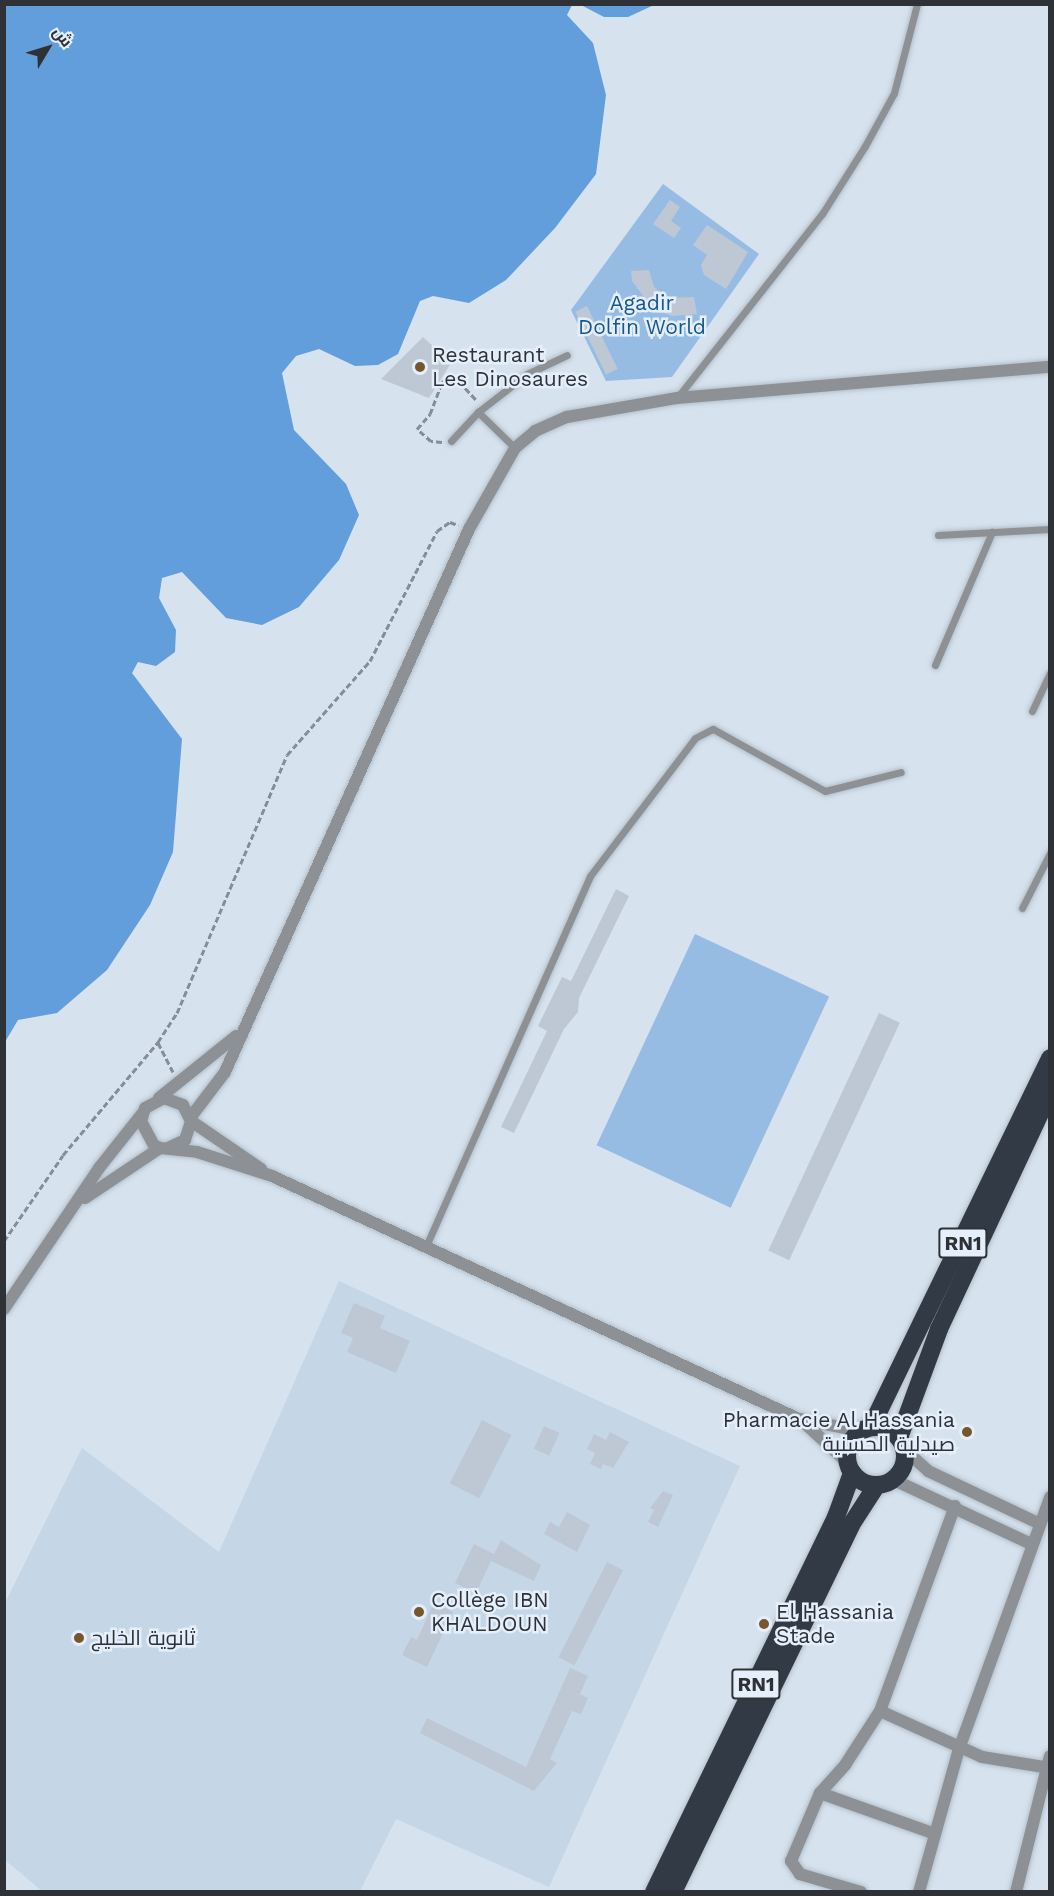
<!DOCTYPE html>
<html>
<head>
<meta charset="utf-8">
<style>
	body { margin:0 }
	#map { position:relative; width:1054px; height:1896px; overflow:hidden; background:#d6e2ee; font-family:"Work Sans",Cairo,sans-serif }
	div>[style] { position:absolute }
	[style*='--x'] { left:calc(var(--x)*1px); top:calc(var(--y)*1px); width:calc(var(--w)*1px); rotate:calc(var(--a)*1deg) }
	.built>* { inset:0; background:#c5d6e7 }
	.green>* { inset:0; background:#96bce4; transform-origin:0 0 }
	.water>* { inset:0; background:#629edb }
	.building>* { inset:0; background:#bec8d4; transform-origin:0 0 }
	.path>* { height:3px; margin-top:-1.5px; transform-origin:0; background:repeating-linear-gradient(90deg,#858d96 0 6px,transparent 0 9px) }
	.roads { filter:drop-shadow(0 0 2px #b4bfc9) drop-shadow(0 0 2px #b4bfc9) }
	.lane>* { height:7px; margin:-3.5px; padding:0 3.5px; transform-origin:3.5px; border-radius:3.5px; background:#8d9196 }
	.street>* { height:12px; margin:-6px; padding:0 6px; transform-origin:6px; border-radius:6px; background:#8d9196 }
	.highway>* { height:18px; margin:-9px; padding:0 9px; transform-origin:9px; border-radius:9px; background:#323b45 }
	.highway>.ring { margin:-9px; padding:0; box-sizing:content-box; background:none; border:18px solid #323b45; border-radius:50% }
	.dots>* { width:16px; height:16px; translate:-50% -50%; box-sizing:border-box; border:3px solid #e4effb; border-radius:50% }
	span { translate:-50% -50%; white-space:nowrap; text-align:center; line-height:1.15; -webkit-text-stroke:5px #e4effb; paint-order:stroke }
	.shield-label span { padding:2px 4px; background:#e4effb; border:2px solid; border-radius:4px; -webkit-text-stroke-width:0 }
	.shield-label { font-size:20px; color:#2e3237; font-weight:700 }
	.park-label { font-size:21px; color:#175790 }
	.poi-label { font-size:21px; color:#2e3237 }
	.left { translate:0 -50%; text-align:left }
	.right { translate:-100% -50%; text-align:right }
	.frame { position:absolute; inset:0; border:6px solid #2e3237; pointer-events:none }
	.north { position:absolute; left:18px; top:18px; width:60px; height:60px; -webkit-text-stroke:4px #e4effb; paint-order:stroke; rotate:52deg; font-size:16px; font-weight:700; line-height:24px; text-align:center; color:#2e3237 }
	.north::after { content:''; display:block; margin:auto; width:21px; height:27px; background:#2e3237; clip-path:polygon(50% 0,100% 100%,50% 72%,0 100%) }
</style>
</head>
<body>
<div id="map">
	<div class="built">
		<div style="clip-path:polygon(339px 1281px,740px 1466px,549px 1887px,396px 1819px,360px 1891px,42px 1891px,5px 1860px,4px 1605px,82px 1448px,219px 1552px)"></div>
	</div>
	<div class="green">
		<div style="clip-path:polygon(663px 184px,759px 254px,672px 377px,606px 381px,571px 310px)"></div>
		<div style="left:695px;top:934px;width:148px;height:233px;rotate:25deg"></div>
	</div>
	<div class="water">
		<div style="clip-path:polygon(5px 4px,572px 5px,567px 15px,593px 43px,606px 95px,596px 174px,555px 228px,506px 280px,469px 303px,433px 296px,420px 301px,398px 354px,378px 365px,355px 366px,319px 349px,296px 356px,282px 373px,294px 430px,346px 484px,359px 515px,339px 560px,299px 607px,262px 625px,226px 618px,182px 572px,162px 578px,159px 598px,176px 630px,175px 652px,156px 666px,138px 662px,132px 673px,182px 739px,173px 852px,150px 905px,107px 970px,57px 1013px,18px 1020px,5px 1042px)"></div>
		<div style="clip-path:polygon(581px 5px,654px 5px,628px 17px,604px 17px)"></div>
	</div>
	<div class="building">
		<div style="clip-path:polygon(670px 200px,680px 207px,671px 221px,681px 228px,674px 238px,653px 224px)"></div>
		<div style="clip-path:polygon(707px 225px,748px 252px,726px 289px,704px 275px,701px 265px,707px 255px,693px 245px)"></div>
		<div style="clip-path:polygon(649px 270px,654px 287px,668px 298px,694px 297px,697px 314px,672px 316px,653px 309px,632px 281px,631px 271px)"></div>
		<div style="left:587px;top:306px;width:70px;height:13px;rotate:64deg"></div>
		<div style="clip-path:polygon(423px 337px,451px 363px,429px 398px,381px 379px)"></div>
		<div style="clip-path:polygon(616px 889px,629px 896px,579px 998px,578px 1012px,564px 1029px,514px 1133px,501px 1127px,547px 1031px,538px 1026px,562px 977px,571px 981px)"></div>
		<div style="left:879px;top:1013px;width:23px;height:262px;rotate:25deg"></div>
		<div style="clip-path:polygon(354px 1303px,385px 1316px,380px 1328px,410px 1341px,396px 1373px,347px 1352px,353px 1338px,341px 1333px)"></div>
		<div style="left:482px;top:1420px;width:33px;height:71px;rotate:27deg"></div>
		<div style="left:544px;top:1426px;width:17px;height:25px;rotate:24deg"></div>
		<div style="clip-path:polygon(610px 1432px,629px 1442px,613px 1468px,603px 1464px,601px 1469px,590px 1464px,595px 1453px,587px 1449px,594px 1434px,606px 1440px)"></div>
		<div style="clip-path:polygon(663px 1491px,673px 1495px,658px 1527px,648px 1522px,654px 1510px,650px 1508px)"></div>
		<div style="clip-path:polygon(567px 1512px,590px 1525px,577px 1552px,544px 1534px,550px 1522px,559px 1527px)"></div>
		<div style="clip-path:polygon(501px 1540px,541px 1565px,534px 1581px,491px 1561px,476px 1593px,455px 1583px,474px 1544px,494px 1554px)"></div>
		<div style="left:607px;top:1562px;width:18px;height:107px;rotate:27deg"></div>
		<div style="clip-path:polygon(434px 1602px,453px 1612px,427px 1667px,402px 1655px,411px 1637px,417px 1640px)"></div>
		<div style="clip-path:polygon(570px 1668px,588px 1676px,580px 1694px,588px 1698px,581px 1714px,572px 1711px,550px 1759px,557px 1763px,534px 1791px,420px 1733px,427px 1718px,526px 1767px)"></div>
	</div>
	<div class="path">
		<div style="--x:442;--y:442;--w:11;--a:-175"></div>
		<div style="--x:431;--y:441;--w:18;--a:-139"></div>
		<div style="--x:417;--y:429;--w:20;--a:-49"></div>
		<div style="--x:430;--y:414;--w:34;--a:-69"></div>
		<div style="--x:442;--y:382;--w:13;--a:-32"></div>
		<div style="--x:453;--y:375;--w:34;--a:47"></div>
		<div style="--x:173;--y:1072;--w:34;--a:-117"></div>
		<div style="--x:158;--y:1042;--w:35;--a:-57"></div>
		<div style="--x:177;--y:1013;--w:280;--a:-66.9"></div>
		<div style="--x:287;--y:755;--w:125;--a:-48.6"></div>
		<div style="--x:370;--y:661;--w:146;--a:-62.7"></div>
		<div style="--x:437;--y:531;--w:16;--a:-35"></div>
		<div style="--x:450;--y:522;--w:9;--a:21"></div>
		<div style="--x:4;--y:1241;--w:104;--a:-55.5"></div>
		<div style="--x:63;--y:1155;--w:148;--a:-49.9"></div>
	</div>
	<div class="roads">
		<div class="lane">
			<div style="--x:677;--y:398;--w:234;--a:-51.8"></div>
			<div style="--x:822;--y:214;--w:80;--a:-57.7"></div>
			<div style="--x:865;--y:146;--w:60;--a:-61.3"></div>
			<div style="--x:894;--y:93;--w:92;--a:-75.5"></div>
			<div style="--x:478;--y:412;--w:62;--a:-37.8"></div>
			<div style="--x:527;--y:374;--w:44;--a:-25.4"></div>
			<div style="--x:451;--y:441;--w:40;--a:-47"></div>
			<div style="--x:478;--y:412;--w:52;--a:44.2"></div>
			<div style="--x:938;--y:535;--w:112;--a:-3.1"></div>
			<div style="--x:935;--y:665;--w:145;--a:-66.8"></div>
			<div style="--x:1032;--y:711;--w:42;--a:-64.7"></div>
			<div style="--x:1022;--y:908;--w:62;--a:-63"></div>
			<div style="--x:427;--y:1244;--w:402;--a:-66.1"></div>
			<div style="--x:590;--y:876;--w:173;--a:-52.7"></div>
			<div style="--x:695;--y:738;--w:20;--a:-27"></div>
			<div style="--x:713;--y:729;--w:128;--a:29"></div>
			<div style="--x:825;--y:791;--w:78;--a:-14"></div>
		</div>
		<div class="street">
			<div style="--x:159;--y:1098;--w:99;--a:-38.8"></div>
			<div style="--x:190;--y:1118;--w:58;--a:-52.7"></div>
			<div style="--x:225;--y:1072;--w:595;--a:-65.8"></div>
			<div style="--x:469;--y:529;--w:93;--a:-60.4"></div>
			<div style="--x:515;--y:448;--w:26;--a:-40"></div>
			<div style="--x:535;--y:431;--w:35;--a:-24"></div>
			<div style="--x:567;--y:417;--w:112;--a:-9.8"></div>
			<div style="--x:677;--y:398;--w:374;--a:-4.8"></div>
			<div style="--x:191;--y:1121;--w:85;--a:34.4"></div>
			<div style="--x:168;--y:1148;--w:19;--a:-25"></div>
			<div style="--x:185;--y:1140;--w:20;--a:-72"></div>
			<div style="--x:191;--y:1121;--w:18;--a:-117"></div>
			<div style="--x:183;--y:1105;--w:20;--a:-160"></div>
			<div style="--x:164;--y:1098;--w:21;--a:152"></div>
			<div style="--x:145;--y:1108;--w:14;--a:107"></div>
			<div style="--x:141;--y:1121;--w:27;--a:62"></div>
			<div style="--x:154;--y:1145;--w:7;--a:27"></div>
			<div style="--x:160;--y:1148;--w:37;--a:6"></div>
			<div style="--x:197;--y:1152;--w:79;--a:17.7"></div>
			<div style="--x:272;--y:1176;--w:580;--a:24.75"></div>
			<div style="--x:799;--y:1419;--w:62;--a:11.1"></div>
			<div style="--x:85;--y:1198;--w:90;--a:-33.7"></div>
			<div style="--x:4;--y:1309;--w:170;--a:-56"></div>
			<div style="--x:99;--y:1168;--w:69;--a:-51.5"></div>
			<div style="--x:800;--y:1419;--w:64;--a:42.5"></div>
			<div style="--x:905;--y:1450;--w:31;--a:42"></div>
			<div style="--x:928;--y:1471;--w:122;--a:25.3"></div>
			<div style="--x:894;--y:1480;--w:149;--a:25"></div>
			<div style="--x:955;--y:1506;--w:218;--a:110.1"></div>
			<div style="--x:880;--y:1711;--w:112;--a:24.3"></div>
			<div style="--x:982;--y:1757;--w:69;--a:9.2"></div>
			<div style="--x:820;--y:1793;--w:122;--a:19.6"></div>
			<div style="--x:861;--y:1892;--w:64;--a:-163.6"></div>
			<div style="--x:800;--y:1874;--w:16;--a:-125"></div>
			<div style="--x:791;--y:1861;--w:74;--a:-66.9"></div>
			<div style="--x:820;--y:1793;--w:38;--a:-48"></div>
			<div style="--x:845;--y:1765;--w:64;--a:-57.1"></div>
			<div style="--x:919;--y:1892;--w:148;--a:-74.4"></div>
			<div style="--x:959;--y:1749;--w:268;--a:-70.1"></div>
			<div style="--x:1016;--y:1892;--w:140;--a:-76"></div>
		</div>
		<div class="highway">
			<div class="ring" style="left:847px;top:1427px;width:40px;height:40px"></div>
			<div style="--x:871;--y:1427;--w:410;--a:-64.1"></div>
			<div style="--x:899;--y:1438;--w:116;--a:-69.8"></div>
			<div style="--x:939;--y:1329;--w:262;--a:-64.9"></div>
			<div style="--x:654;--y:1892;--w:417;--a:-64.1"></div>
			<div style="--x:836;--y:1517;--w:47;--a:-70"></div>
			<div style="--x:673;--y:1892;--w:408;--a:-64.1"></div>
			<div style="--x:851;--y:1525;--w:46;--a:-57.3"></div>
		</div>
	</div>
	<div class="dots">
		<div style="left:420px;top:367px;background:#77562d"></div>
		<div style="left:967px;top:1432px;background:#77562d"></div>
		<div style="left:419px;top:1612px;background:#77562d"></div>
		<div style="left:764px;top:1624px;background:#77562d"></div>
		<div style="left:79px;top:1638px;background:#77562d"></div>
	</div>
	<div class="shield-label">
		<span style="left:963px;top:1243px">RN1</span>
		<span style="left:756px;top:1684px">RN1</span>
	</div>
	<div class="park-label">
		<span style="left:642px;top:315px">Agadir<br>Dolfin World</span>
	</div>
	<div class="poi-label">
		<span class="left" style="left:432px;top:367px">Restaurant<br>Les Dinosaures</span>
		<span class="right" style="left:955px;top:1432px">Pharmacie Al Hassania<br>صيدلية الحسنية</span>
		<span class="left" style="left:431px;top:1612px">Collège IBN<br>KHALDOUN</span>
		<span class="left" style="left:776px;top:1624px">El Hassania<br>Stade</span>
		<span class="left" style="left:91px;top:1638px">ثانوية الخليج</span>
	</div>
	<div class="frame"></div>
	<div class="north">ش</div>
</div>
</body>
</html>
